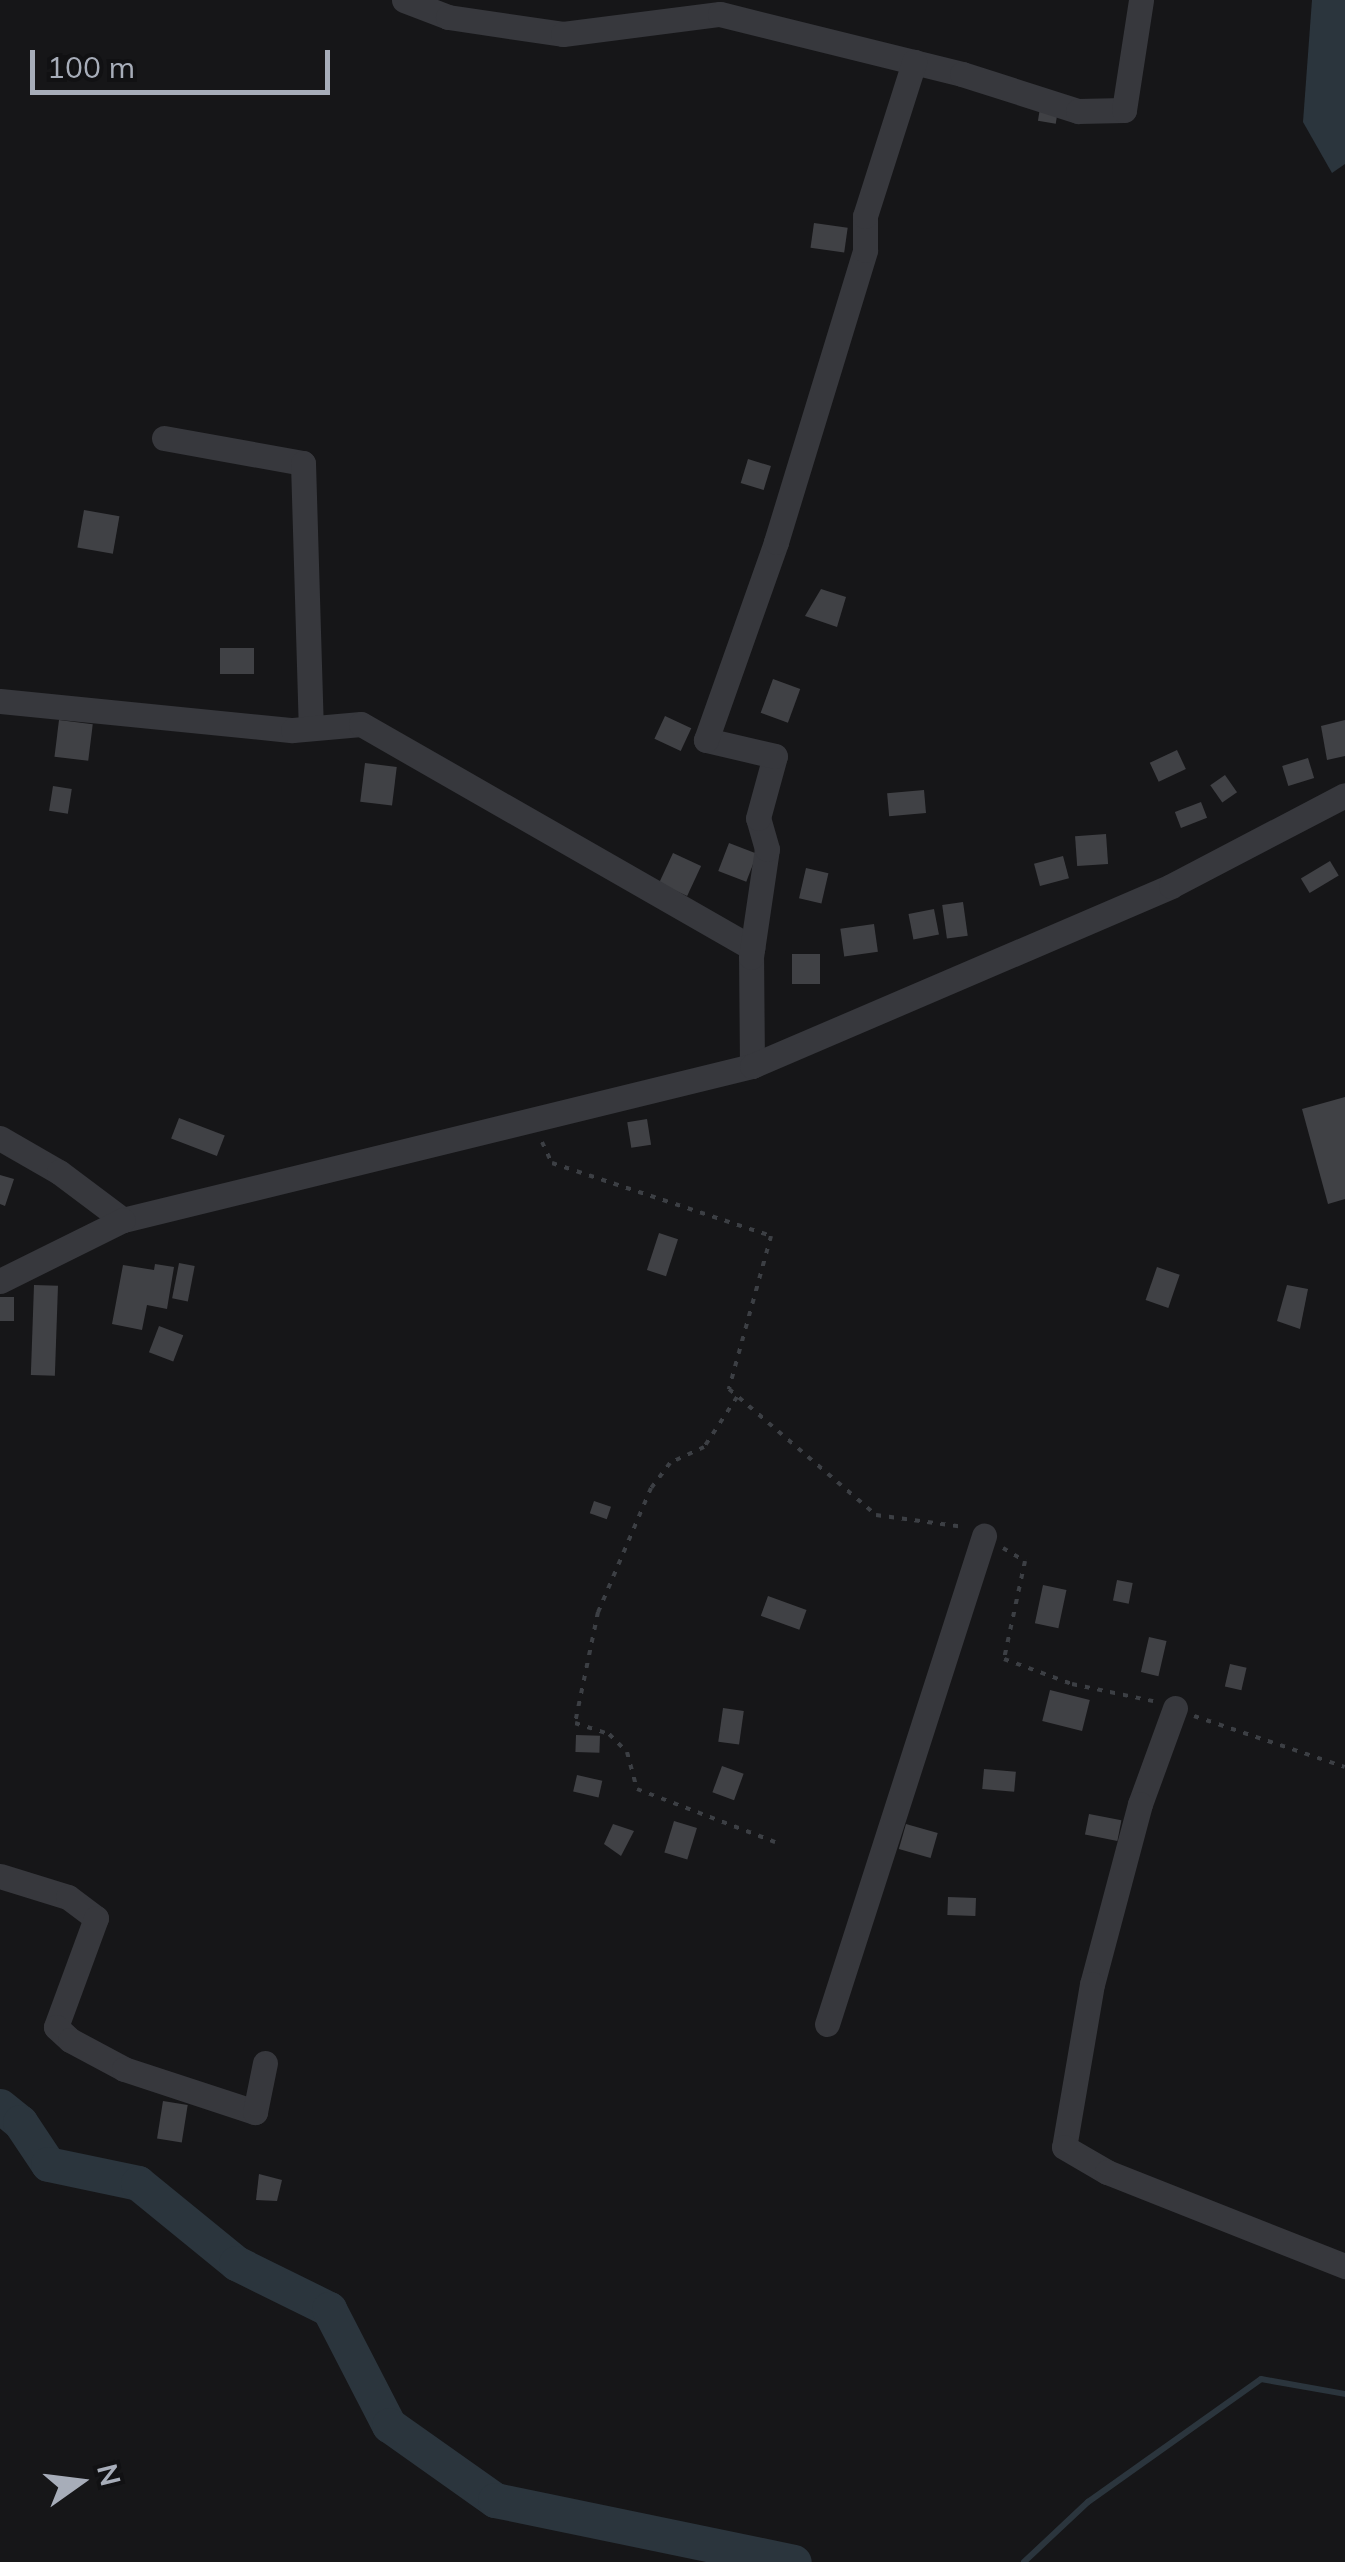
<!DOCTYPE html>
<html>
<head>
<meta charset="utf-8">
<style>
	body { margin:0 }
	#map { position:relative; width:1345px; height:2562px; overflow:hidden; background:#161618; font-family:Mulish,sans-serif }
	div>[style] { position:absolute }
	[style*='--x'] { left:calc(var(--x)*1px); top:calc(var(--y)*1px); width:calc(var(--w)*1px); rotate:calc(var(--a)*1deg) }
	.water>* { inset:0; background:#2b353d }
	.stream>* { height:6px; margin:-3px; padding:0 3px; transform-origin:3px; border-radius:3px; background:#2b353d }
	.river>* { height:35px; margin:-17.5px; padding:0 17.5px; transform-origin:17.5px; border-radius:17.5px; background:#2b353d }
	.building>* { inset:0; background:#404145; transform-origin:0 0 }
	.path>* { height:4px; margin-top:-2px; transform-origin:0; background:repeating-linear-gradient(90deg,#3c3f44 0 5px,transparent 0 13px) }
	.minor>* { height:25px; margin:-12.5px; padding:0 12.5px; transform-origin:12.5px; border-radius:12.5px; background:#37383d }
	span { translate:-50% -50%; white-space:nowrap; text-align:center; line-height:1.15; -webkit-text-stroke:8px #111113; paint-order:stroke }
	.north { position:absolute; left:30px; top:2432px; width:100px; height:100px; -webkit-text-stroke:8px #111113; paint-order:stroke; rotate:76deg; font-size:28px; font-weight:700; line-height:40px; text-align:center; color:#a7adb9 }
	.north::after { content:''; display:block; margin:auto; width:35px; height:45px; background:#a7adb9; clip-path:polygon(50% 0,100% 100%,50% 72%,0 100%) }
	.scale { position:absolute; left:30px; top:50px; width:300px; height:45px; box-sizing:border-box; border:5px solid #a7adb9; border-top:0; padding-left:12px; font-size:30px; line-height:35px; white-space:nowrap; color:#a7adb9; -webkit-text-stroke:8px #111113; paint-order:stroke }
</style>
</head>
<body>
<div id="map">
	<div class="water">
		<div style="clip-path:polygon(1312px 0,1345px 0,1345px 164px,1332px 173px,1303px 122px)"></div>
	</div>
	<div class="stream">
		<div style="--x:1024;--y:2562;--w:88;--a:-43.2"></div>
		<div style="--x:1088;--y:2502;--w:212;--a:-35.4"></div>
		<div style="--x:1261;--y:2379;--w:85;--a:10.1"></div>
	</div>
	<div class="river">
		<div style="--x:0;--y:2106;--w:26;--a:39"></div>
		<div style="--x:20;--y:2122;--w:50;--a:56.3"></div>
		<div style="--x:48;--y:2164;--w:92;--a:11.9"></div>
		<div style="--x:138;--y:2183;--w:127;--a:39.2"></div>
		<div style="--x:236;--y:2263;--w:104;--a:26.3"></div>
		<div style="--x:329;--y:2309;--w:131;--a:62.7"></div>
		<div style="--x:389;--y:2425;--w:130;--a:35.3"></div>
		<div style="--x:495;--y:2500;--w:305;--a:11.7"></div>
	</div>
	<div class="building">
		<div style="left:1040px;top:108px;width:18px;height:13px;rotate:9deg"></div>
		<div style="left:814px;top:223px;width:34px;height:25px;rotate:8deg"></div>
		<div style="left:748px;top:459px;width:24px;height:25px;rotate:17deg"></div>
		<div style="left:84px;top:510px;width:36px;height:38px;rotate:10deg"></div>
		<div style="clip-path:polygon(821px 589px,846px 597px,837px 627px,805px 616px)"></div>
		<div style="left:220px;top:648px;width:34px;height:26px"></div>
		<div style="left:773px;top:679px;width:29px;height:36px;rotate:20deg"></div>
		<div style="left:665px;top:716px;width:29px;height:25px;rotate:25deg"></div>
		<div style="left:59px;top:720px;width:34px;height:37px;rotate:7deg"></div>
		<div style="clip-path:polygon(1345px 720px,1345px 756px,1327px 760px,1321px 726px)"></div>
		<div style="left:1177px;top:750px;width:21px;height:30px;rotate:65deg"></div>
		<div style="left:1308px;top:758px;width:21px;height:27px;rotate:73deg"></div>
		<div style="left:365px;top:763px;width:32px;height:39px;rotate:7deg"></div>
		<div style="left:1225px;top:775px;width:21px;height:18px;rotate:55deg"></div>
		<div style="left:53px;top:786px;width:19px;height:25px;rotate:9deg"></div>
		<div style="left:924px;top:790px;width:23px;height:37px;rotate:85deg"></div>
		<div style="left:1201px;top:802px;width:17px;height:28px;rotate:69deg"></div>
		<div style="left:1106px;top:834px;width:30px;height:31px;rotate:86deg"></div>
		<div style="left:729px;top:843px;width:30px;height:30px;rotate:21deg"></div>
		<div style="left:673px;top:853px;width:31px;height:33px;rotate:25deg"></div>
		<div style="left:1063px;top:856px;width:23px;height:30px;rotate:75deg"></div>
		<div style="left:1330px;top:861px;width:17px;height:34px;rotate:59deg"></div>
		<div style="left:806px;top:868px;width:23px;height:31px;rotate:13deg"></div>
		<div style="left:963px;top:902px;width:34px;height:21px;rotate:82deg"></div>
		<div style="left:934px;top:909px;width:26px;height:26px;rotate:79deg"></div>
		<div style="left:874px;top:924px;width:28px;height:34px;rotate:82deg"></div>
		<div style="left:792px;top:954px;width:28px;height:30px"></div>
		<div style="clip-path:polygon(1345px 1097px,1345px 1199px,1328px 1204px,1302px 1109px)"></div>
		<div style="left:179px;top:1118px;width:49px;height:22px;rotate:21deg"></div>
		<div style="left:647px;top:1119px;width:26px;height:20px;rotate:81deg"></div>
		<div style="clip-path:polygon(0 1175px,14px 1179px,5px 1206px,0 1204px)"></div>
		<div style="left:659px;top:1233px;width:20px;height:39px;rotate:18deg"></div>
		<div style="left:179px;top:1263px;width:16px;height:36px;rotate:11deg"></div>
		<div style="clip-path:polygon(155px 1264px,174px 1267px,167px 1309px,147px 1305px,142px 1330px,112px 1324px,123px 1265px,154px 1270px)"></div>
		<div style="left:1157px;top:1267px;width:24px;height:35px;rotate:19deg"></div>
		<div style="left:34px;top:1285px;width:24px;height:90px;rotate:2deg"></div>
		<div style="clip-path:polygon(1287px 1285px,1308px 1289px,1300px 1329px,1277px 1321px)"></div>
		<div style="left:0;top:1297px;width:14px;height:24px"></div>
		<div style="left:159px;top:1326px;width:26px;height:28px;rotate:21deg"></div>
		<div style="left:594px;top:1501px;width:18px;height:13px;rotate:19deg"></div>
		<div style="left:1117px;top:1580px;width:16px;height:21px;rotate:11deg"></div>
		<div style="left:1043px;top:1585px;width:24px;height:39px;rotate:12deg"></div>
		<div style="left:768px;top:1596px;width:41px;height:21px;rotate:20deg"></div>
		<div style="left:1149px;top:1637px;width:18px;height:36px;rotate:13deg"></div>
		<div style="left:1230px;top:1664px;width:17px;height:23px;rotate:13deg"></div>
		<div style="left:1050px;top:1690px;width:41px;height:32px;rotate:14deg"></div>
		<div style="left:723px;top:1708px;width:21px;height:34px;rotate:8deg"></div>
		<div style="left:576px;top:1735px;width:24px;height:17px;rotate:2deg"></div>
		<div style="left:722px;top:1766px;width:23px;height:28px;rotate:20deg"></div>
		<div style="left:984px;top:1769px;width:32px;height:20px;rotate:5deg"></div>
		<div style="left:577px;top:1775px;width:26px;height:17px;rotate:13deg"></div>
		<div style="left:1089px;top:1814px;width:33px;height:21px;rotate:11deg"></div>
		<div style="left:674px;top:1821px;width:24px;height:33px;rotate:17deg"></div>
		<div style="clip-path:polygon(613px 1824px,634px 1831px,621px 1856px,604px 1844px)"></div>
		<div style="left:906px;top:1824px;width:33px;height:26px;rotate:16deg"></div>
		<div style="left:948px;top:1897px;width:28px;height:18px;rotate:2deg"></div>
		<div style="left:163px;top:2101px;width:25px;height:38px;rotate:9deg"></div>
		<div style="clip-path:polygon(259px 2174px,282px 2180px,277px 2201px,256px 2200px)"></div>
	</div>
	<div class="path">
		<div style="--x:542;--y:1142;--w:23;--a:65"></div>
		<div style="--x:552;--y:1163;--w:231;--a:18.4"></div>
		<div style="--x:771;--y:1236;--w:159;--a:105.4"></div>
		<div style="--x:729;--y:1389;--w:194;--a:40.6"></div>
		<div style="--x:876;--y:1515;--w:89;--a:7.8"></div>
		<div style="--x:737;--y:1397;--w:60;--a:123.4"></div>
		<div style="--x:704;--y:1447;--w:38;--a:155"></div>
		<div style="--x:670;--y:1463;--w:31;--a:127"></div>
		<div style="--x:651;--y:1488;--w:135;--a:113.1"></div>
		<div style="--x:598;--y:1612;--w:113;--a:101.7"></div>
		<div style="--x:575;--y:1723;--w:36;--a:18"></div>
		<div style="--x:609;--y:1734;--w:25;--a:45"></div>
		<div style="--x:627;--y:1752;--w:38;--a:75"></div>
		<div style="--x:637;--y:1789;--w:148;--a:21"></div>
		<div style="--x:1003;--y:1548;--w:26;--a:31"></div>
		<div style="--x:1025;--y:1561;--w:100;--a:102.1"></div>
		<div style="--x:1004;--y:1659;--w:72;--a:20.2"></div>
		<div style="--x:1072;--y:1684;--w:83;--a:11.9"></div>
		<div style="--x:1194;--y:1716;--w:159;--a:18.7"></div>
	</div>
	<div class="minor">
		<div style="--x:404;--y:0;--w:47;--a:21.1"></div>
		<div style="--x:448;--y:17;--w:116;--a:8.4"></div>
		<div style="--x:563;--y:34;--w:158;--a:-7.3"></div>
		<div style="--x:720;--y:14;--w:249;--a:13.9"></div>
		<div style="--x:962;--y:74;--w:122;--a:17.7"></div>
		<div style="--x:1078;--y:111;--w:46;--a:-1.2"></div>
		<div style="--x:1124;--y:110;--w:111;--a:-81.2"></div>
		<div style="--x:164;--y:438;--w:141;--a:10.2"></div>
		<div style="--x:303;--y:463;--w:264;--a:88.3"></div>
		<div style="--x:0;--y:701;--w:294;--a:5.7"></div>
		<div style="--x:293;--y:730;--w:68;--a:-5"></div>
		<div style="--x:361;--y:724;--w:451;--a:29.8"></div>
		<div style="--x:752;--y:1066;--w:109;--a:-90.5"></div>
		<div style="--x:751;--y:957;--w:109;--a:-81.6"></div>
		<div style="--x:767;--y:849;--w:32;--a:-106"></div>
		<div style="--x:758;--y:818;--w:64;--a:-74.7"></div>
		<div style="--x:775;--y:756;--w:71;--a:-166.9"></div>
		<div style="--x:706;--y:740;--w:210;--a:-70.5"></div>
		<div style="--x:776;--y:542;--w:305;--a:-73"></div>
		<div style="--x:865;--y:250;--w:34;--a:-90"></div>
		<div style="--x:865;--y:216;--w:162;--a:-72.3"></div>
		<div style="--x:0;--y:1138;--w:68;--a:30"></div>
		<div style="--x:59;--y:1172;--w:80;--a:36.9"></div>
		<div style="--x:123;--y:1220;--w:648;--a:-13.76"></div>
		<div style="--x:752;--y:1066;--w:456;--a:-23.2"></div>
		<div style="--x:1171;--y:886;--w:196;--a:-27.6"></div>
		<div style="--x:0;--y:1281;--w:137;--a:-26.4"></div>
		<div style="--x:1175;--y:1708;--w:102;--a:110"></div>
		<div style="--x:1140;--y:1804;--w:186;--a:104.9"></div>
		<div style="--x:1092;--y:1984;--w:165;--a:99.7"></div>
		<div style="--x:1064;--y:2147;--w:50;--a:30.2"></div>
		<div style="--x:1107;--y:2172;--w:256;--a:21.6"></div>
		<div style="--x:0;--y:1876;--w:71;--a:17.2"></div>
		<div style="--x:68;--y:1897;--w:35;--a:37"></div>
		<div style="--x:96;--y:1918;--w:116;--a:110.2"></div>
		<div style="--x:56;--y:2027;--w:19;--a:43"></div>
		<div style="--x:70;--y:2040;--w:61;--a:28.2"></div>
		<div style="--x:124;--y:2069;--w:138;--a:18.2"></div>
		<div style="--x:255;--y:2112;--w:50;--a:-78.5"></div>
		<div style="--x:827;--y:2024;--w:513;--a:-72.17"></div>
	</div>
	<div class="north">N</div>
	<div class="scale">100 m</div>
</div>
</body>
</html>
